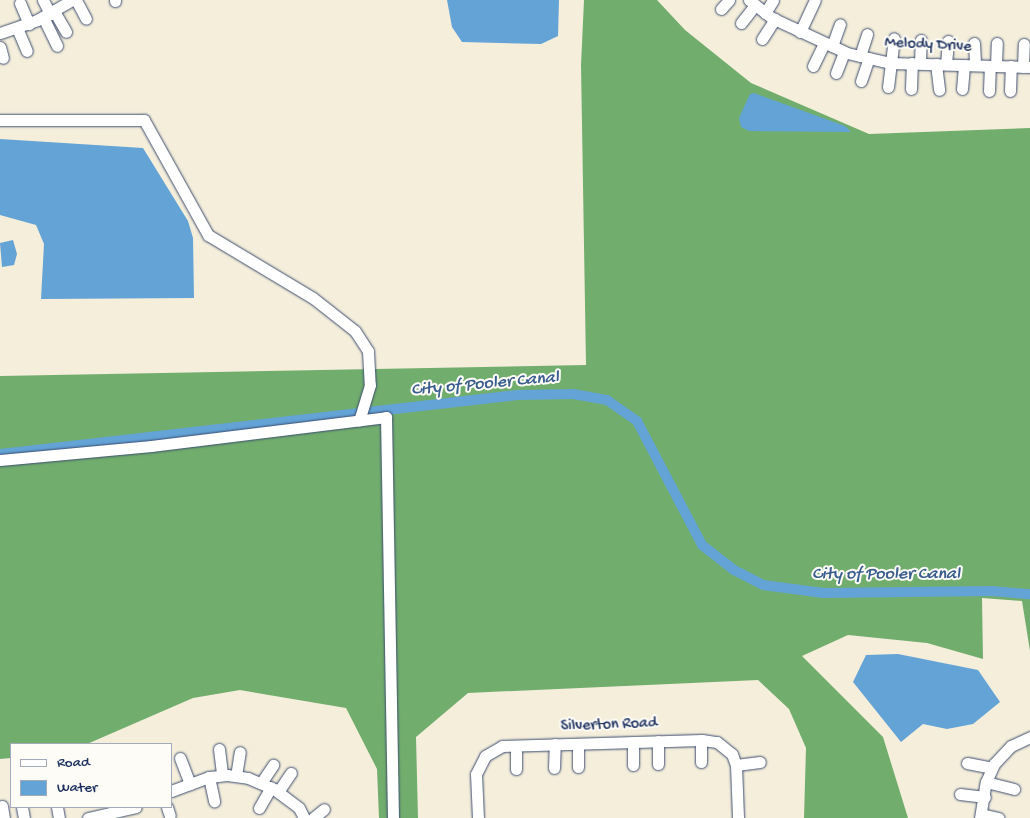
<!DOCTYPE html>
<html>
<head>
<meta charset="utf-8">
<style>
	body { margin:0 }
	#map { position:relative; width:1030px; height:818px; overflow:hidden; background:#f4eedb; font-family:"Gochi Hand",sans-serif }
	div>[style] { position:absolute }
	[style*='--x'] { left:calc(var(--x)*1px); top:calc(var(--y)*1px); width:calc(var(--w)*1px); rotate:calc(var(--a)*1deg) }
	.forest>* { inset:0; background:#71ad6d }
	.water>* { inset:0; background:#63a3d6 }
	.canal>* { height:10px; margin:-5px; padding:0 5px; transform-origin:5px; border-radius:5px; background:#63a3d6 }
	.roads { filter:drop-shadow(0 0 1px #3c4c71) drop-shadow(0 0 1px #3c4c71) }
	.minor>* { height:11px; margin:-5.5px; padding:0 5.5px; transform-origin:5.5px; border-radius:5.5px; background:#fff }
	span { translate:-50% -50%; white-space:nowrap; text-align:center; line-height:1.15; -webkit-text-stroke:4px #fdfcf7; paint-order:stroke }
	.street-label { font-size:16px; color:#1b2f5e }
	.water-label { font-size:18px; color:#385d8e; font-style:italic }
	.legend { position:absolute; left:10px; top:743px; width:162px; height:65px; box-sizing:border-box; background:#fdfcf7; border:1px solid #a3aaba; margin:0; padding:6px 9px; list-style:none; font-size:15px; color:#1b2f5e }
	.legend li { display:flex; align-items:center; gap:10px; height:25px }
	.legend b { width:25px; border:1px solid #a3aaba }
</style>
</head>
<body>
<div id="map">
	<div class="forest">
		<div style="clip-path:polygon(584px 0,657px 0,685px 30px,751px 83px,869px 134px,1030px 128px,1030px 651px,1022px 601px,982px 598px,983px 659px,927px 643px,848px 635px,802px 656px,883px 737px,908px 818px,804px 818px,806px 748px,789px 709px,758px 680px,468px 693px,416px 737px,418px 818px,379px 818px,377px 769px,346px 708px,240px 690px,193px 698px,87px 744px,11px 744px,11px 758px,0 759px,0 376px,586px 365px,581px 65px)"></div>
	</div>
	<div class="water">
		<div style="clip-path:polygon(447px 0,559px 0,558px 36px,541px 44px,462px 42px,452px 27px)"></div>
		<div style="clip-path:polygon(754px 93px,845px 126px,851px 132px,749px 131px,741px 127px,739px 118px,750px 94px)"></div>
		<div style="clip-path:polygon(0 139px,143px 148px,188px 221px,193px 238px,194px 298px,41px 299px,44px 244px,36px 225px,0 215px)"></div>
		<div style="clip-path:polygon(13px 240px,17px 254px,14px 265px,2px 267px,0 243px)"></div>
		<div style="clip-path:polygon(898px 654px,978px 670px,1000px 702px,973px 724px,947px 729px,923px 724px,901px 742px,853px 682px,866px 655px)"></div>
	</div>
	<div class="canal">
		<div style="--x:0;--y:454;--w:521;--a:-6.5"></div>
		<div style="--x:518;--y:395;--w:55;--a:-1"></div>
		<div style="--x:573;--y:394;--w:35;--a:10"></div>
		<div style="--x:607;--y:400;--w:37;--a:35"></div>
		<div style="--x:637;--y:421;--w:140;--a:62.3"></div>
		<div style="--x:702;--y:545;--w:41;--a:38"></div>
		<div style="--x:734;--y:570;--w:33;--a:27"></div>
		<div style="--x:763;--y:585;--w:61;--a:7.6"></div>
		<div style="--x:823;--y:593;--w:169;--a:-0.7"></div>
		<div style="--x:992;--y:591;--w:38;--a:5"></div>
	</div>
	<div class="roads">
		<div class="minor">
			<div style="--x:43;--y:0;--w:16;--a:63"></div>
			<div style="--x:76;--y:0;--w:21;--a:62"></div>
			<div style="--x:115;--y:0;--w:1;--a:90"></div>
			<div style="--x:749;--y:0;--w:29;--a:38"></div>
			<div style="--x:772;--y:18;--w:83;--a:25"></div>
			<div style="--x:847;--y:53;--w:44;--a:13.1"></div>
			<div style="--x:890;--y:63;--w:140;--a:1.6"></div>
			<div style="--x:20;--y:3;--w:23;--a:67"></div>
			<div style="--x:721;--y:9;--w:12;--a:-48"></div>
			<div style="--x:54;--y:11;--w:24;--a:60"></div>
			<div style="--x:765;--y:13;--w:15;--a:-58"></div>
			<div style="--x:43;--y:17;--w:32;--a:64"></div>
			<div style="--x:741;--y:23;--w:23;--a:-52"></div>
			<div style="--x:17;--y:28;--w:25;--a:67"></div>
			<div style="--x:800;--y:32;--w:35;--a:-65"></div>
			<div style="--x:0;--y:33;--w:39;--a:-19"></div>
			<div style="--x:37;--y:20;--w:40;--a:-29.7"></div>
			<div style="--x:762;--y:39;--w:24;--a:-57"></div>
			<div style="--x:974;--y:43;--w:22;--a:87"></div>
			<div style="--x:832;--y:46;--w:23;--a:-70"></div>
			<div style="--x:0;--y:47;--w:11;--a:75"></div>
			<div style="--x:860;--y:56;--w:23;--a:-72"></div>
			<div style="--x:920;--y:63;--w:23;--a:-88"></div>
			<div style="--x:936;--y:64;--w:26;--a:83"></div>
			<div style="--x:946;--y:64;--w:23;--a:-85"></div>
			<div style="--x:813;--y:66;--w:25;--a:-64"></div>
			<div style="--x:996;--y:66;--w:23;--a:-88"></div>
			<div style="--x:1023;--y:67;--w:23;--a:-88"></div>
			<div style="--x:836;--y:73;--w:22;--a:-69"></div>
			<div style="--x:861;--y:81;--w:24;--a:-71"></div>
			<div style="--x:888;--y:87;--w:49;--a:-83"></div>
			<div style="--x:911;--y:89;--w:26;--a:-88"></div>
			<div style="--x:962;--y:89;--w:24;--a:-85"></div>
			<div style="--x:989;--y:91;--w:25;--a:-88"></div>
			<div style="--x:1010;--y:91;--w:25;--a:-88"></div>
			<div style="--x:0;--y:120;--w:144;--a:0"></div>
			<div style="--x:144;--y:120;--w:132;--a:60.9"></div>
			<div style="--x:208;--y:235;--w:122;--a:31"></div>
			<div style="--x:313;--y:298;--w:53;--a:38.2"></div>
			<div style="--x:355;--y:331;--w:24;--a:57"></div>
			<div style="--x:368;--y:351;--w:34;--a:87"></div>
			<div style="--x:370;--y:385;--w:37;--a:107"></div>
			<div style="--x:0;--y:460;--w:152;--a:-5.3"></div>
			<div style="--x:151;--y:446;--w:237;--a:-7"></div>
			<div style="--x:386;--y:417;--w:401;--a:89"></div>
			<div style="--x:701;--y:740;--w:22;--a:90"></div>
			<div style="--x:658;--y:741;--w:23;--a:90"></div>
			<div style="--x:578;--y:744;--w:23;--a:90"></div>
			<div style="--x:516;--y:746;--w:23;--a:90"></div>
			<div style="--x:219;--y:749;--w:26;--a:83"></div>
			<div style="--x:180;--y:758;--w:28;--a:69"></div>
			<div style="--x:967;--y:763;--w:25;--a:11"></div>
			<div style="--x:633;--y:765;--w:23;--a:-90"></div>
			<div style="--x:736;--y:765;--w:24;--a:-7"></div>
			<div style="--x:554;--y:768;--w:24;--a:-88"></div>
			<div style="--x:236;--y:776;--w:24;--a:-81"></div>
			<div style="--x:209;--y:777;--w:25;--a:78"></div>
			<div style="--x:986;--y:782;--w:29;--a:14"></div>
			<div style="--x:261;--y:783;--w:22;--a:-56"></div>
			<div style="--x:171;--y:791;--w:40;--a:-20.2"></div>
			<div style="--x:209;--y:777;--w:18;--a:-6"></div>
			<div style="--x:227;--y:775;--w:21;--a:8"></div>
			<div style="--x:248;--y:778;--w:28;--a:23"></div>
			<div style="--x:274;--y:789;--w:31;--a:37"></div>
			<div style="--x:299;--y:808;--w:11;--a:63"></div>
			<div style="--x:278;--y:792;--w:23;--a:-56"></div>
			<div style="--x:960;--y:794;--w:25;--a:7"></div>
			<div style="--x:2;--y:806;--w:12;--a:81"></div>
			<div style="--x:22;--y:807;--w:11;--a:80"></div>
			<div style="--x:57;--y:807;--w:11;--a:80"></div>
			<div style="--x:167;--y:807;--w:9;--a:72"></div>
			<div style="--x:259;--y:808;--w:24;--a:-60"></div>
			<div style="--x:981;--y:814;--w:18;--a:13"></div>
			<div style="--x:88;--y:818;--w:49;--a:-12.9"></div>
			<div style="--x:313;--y:818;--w:14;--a:-39"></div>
			<div style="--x:478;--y:818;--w:44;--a:-92.6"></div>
			<div style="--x:476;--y:774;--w:20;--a:-63"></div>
			<div style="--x:485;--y:756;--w:20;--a:-30"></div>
			<div style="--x:502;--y:746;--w:200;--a:-1.7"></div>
			<div style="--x:702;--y:740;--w:15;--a:8"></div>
			<div style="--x:717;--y:742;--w:19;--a:39"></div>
			<div style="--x:732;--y:754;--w:12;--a:70"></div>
			<div style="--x:736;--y:765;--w:53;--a:87.8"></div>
			<div style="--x:980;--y:818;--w:36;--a:-81"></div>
			<div style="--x:986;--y:782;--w:20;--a:-66"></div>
			<div style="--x:994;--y:764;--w:25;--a:-47"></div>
			<div style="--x:1011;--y:746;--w:21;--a:-25"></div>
		</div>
	</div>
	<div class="street-label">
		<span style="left:928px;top:46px;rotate:3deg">Melody Drive</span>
		<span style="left:609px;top:726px;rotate:-2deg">Silverton Road</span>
	</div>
	<div class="water-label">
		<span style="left:485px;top:385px;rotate:-5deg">City of Pooler Canal</span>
		<span style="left:886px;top:575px">City of Pooler Canal</span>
	</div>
	<ul class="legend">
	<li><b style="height:6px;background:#fff"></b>Road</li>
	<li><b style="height:14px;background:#63a3d6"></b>Water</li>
	</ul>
</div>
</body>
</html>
